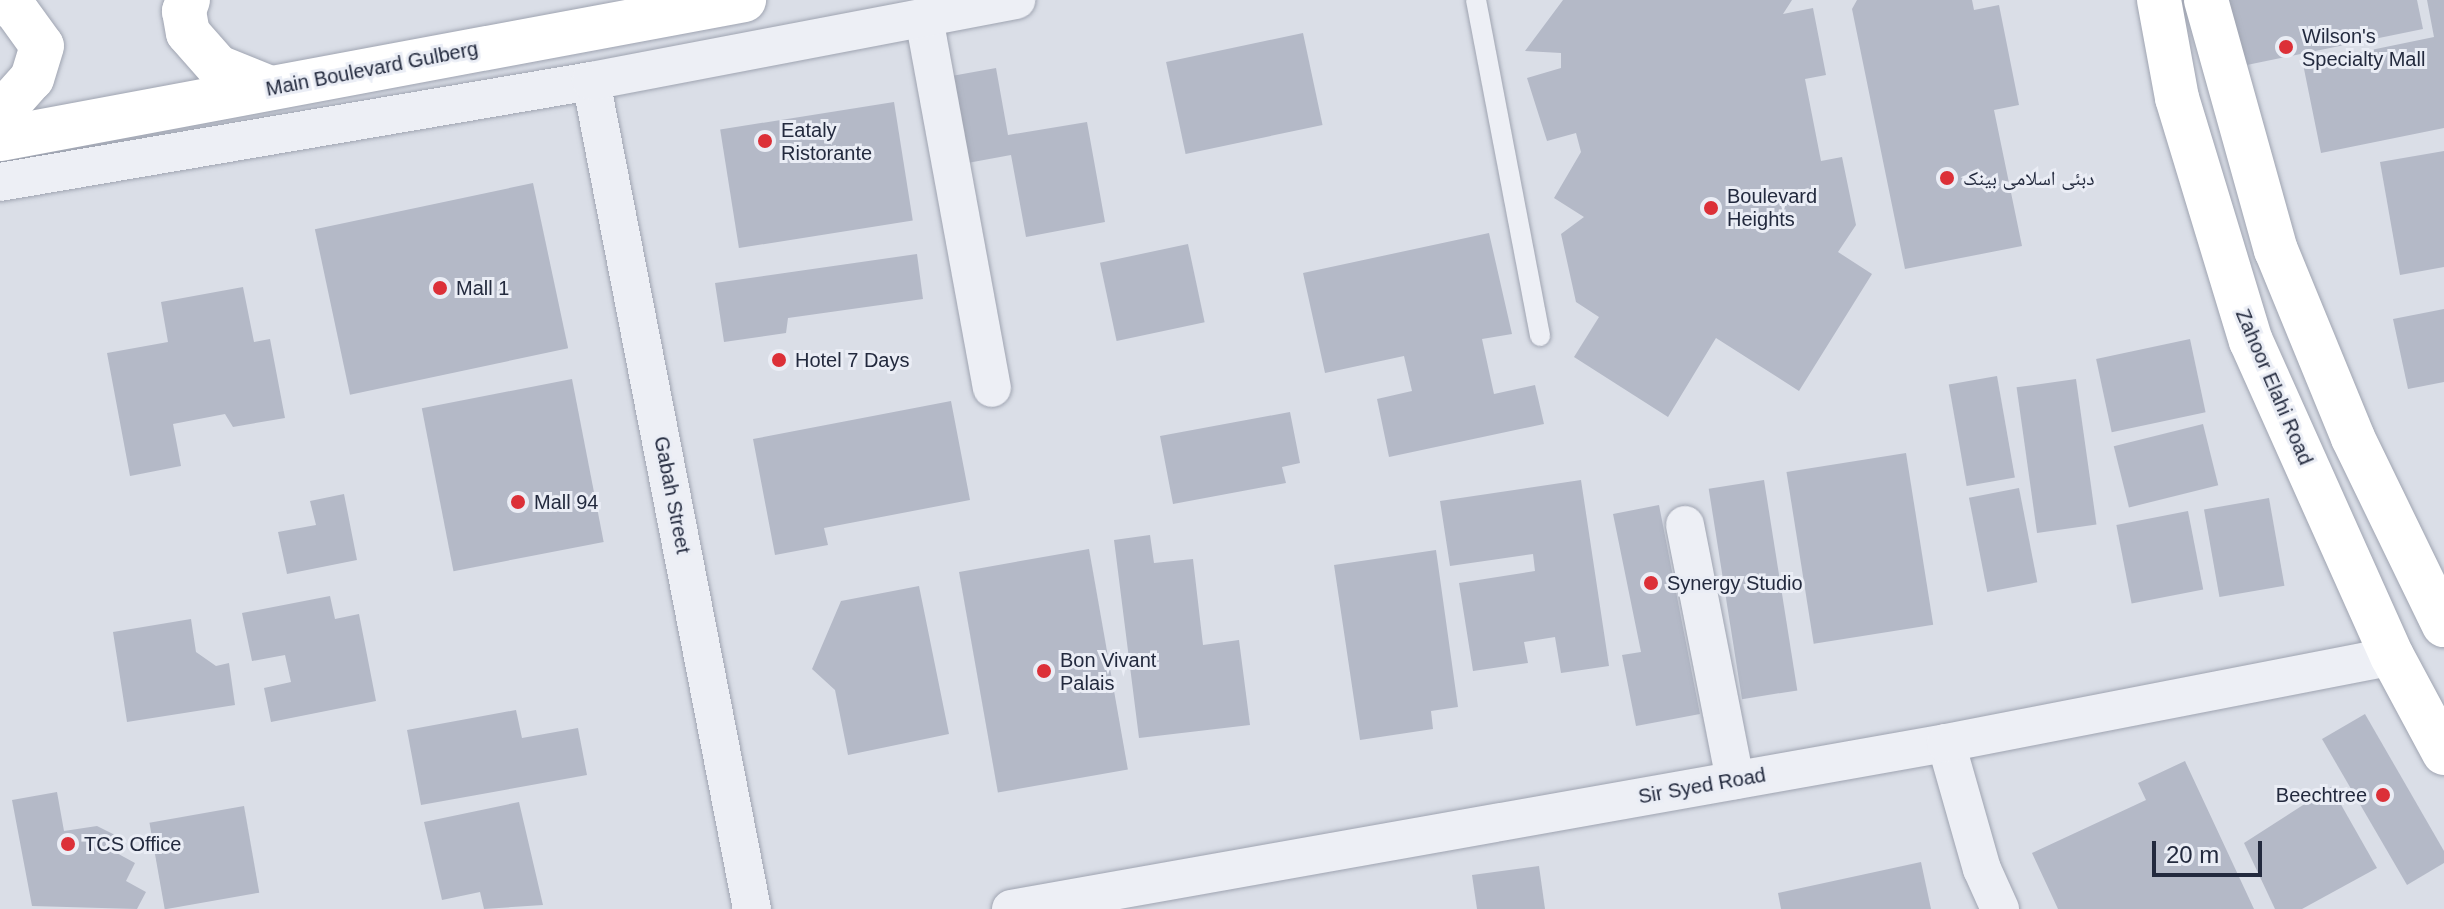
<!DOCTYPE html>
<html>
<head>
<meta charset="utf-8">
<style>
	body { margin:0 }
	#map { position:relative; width:2444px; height:909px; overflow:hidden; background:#dadee7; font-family:Helvetica,"Noto Naskh Arabic",sans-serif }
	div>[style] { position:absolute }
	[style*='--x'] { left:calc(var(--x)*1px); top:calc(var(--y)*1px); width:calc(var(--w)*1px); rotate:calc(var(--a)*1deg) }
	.building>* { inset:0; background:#b4b9c7; transform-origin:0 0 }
	.roads { filter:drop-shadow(0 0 2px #9fa4b1) drop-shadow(0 0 2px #9fa4b1) }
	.lane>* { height:20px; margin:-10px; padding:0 10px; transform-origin:10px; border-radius:10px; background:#edeff5 }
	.street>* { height:38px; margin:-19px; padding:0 19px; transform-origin:19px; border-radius:19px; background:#edeff5 }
	.secondary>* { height:44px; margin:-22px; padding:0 22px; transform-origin:22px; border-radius:22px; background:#fff }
	.dots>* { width:22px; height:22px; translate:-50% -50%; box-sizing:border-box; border:4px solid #eaedf5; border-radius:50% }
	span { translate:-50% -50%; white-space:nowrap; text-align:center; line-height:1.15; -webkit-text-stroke:6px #eaedf5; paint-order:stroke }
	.poi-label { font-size:20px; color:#232a3e }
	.left { translate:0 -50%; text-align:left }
	.right { translate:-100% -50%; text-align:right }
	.street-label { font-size:20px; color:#232a3e }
	.scale { position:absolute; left:2152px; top:841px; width:110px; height:36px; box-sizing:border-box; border:4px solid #232a3e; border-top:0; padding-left:10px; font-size:24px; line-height:28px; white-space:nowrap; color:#232a3e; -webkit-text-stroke:6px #eaedf5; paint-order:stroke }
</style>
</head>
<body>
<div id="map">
	<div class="building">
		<div style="clip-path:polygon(1563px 0,1792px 0,1783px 14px,1813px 8px,1826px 75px,1805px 79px,1821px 161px,1842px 157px,1856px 225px,1838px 252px,1872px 274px,1799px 391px,1716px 338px,1668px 417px,1574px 357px,1599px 317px,1576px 302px,1561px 234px,1584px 217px,1554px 198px,1581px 152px,1576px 133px,1547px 141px,1527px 78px,1561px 68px,1561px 53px,1525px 51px)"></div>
		<div style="clip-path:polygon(1857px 0,1972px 0,1974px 10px,1999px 5px,2019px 105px,1994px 110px,2022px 246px,1905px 269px,1852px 9px)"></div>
		<div style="clip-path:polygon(2229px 0,2417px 0,2423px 29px,2242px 66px)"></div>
		<div style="clip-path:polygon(2427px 0,2444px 0,2444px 128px,2321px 153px,2303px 64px,2434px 37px)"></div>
		<div style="left:1303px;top:33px;width:94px;height:140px;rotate:78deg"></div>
		<div style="clip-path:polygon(996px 68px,1008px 135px,1087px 122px,1105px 222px,1026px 237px,1011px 155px,962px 164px,946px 77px)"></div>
		<div style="left:894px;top:102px;width:120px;height:176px;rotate:81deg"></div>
		<div style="clip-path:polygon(2444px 151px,2444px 267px,2400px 275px,2380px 162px)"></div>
		<div style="left:533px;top:183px;width:169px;height:223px;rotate:78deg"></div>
		<div style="clip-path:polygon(1489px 233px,1512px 334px,1482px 339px,1494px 394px,1535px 385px,1544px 424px,1389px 457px,1377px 399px,1412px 391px,1404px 356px,1325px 373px,1303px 273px)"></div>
		<div style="left:1188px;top:244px;width:80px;height:90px;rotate:78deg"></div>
		<div style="clip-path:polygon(917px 254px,923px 299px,788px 318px,786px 333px,724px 342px,715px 283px)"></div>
		<div style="clip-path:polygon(243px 287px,254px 342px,270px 339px,285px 418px,233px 427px,225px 414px,173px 424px,181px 466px,130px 476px,107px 353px,168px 342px,161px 302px)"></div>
		<div style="clip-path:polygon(2444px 309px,2444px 382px,2408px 389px,2393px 319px)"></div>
		<div style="left:2190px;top:339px;width:75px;height:96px;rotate:78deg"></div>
		<div style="left:1997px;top:376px;width:103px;height:49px;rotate:80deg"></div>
		<div style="left:572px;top:379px;width:166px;height:153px;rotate:79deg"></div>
		<div style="left:2076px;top:379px;width:147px;height:60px;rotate:82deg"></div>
		<div style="clip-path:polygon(951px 401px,970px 500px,824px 528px,828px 545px,775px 555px,753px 439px)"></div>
		<div style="clip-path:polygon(1290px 412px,1300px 463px,1282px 467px,1286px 483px,1173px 504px,1160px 436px)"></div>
		<div style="left:2203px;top:424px;width:63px;height:92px;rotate:76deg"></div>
		<div style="left:1906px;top:453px;width:174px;height:121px;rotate:81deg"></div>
		<div style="clip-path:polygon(1581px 480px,1609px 666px,1561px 673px,1555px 637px,1524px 642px,1528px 663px,1473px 671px,1459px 583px,1535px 571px,1533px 554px,1450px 566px,1440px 501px)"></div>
		<div style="left:1764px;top:480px;width:213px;height:56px;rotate:81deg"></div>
		<div style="left:2019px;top:488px;width:96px;height:51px;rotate:79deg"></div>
		<div style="clip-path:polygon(344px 494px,357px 560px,287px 574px,278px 532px,316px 525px,310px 501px)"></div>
		<div style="left:2269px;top:498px;width:89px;height:66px;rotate:80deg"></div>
		<div style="clip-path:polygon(1659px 505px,1700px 714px,1636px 726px,1622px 655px,1641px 652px,1613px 514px)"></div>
		<div style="left:2188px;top:511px;width:80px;height:73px;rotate:79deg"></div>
		<div style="clip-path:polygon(1150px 535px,1154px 563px,1193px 559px,1203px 645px,1239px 640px,1250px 725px,1139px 738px,1114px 540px)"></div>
		<div style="left:1089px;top:549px;width:224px;height:132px;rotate:80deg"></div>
		<div style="clip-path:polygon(1436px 550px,1458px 707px,1431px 711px,1433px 729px,1360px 740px,1334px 565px)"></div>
		<div style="clip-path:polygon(919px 586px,949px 734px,848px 755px,835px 690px,812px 669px,841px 601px)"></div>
		<div style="clip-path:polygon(330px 596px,335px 619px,359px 614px,376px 701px,271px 722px,264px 688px,291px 682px,285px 655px,252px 661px,242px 613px)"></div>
		<div style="clip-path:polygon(191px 619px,196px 652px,216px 666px,229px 663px,235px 705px,127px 722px,113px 632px)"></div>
		<div style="clip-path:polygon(516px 710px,522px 738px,578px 728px,587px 775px,421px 805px,407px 730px)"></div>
		<div style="clip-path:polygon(2365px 714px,2444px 851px,2444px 863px,2407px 885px,2322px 739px)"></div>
		<div style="clip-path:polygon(2185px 761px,2254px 909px,2058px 909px,2032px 853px,2146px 800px,2138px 783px)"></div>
		<div style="clip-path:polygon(2331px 787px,2377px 868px,2302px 909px,2275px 909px,2244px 843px)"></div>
		<div style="clip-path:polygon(57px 792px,64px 831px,97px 826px,119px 837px,113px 851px,135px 863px,126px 881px,146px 892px,137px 909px,32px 906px,12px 800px)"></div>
		<div style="clip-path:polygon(519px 802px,543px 905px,484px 909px,480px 892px,442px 900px,424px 822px)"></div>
		<div style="left:244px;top:806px;width:88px;height:96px;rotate:80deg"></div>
		<div style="clip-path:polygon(1921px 862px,1931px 909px,1781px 909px,1778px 893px)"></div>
		<div style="clip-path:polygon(1539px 866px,1545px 909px,1477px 909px,1472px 875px)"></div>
	</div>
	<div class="roads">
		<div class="lane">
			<div style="--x:1476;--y:0;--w:342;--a:79.2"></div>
		</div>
		<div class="street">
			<div style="--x:924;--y:18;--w:376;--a:79.6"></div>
			<div style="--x:591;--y:81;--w:844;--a:79"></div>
			<div style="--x:0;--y:182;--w:600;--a:-9.7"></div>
			<div style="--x:591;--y:81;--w:433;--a:-10.8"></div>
			<div style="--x:1685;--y:525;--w:260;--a:78.9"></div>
			<div style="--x:1946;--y:743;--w:131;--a:74.1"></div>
			<div style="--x:1982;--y:869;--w:44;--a:65.8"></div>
			<div style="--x:1011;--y:909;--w:950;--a:-10.07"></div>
			<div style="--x:1946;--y:743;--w:454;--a:-11"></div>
		</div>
		<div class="secondary">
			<div style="--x:0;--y:0;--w:19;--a:32"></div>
			<div style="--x:16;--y:10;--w:44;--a:54.2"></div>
			<div style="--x:42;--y:46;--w:34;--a:107"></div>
			<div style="--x:32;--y:78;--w:48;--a:131.6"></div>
			<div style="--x:188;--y:0;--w:12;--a:110"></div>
			<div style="--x:184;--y:11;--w:22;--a:80"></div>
			<div style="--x:188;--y:33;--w:45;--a:48.6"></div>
			<div style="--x:218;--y:67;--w:56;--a:22"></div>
			<div style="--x:2159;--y:0;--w:100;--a:79.6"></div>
			<div style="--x:2177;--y:98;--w:254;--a:73.1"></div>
			<div style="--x:2251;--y:341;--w:345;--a:65.9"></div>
			<div style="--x:2392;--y:656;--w:110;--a:61.8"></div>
			<div style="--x:2206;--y:0;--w:260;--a:74.4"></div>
			<div style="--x:2276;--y:250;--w:203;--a:67.7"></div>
			<div style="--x:2353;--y:438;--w:208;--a:64.1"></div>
			<div style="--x:0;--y:139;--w:757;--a:-10.58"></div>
		</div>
	</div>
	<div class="dots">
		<div style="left:2286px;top:47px;background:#dc3038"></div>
		<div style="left:765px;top:141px;background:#dc3038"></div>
		<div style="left:1947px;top:178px;background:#dc3038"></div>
		<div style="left:1711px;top:208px;background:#dc3038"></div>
		<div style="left:440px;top:288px;background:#dc3038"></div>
		<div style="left:779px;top:360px;background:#dc3038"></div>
		<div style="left:518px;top:502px;background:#dc3038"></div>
		<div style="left:1651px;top:583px;background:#dc3038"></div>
		<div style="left:1044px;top:671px;background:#dc3038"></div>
		<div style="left:2383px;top:795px;background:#dc3038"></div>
		<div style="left:68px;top:844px;background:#dc3038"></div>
	</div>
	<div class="poi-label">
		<span class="left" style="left:2302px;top:48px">Wilson's<br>Specialty Mall</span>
		<span class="left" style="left:781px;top:142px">Eataly<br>Ristorante</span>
		<span class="left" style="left:1963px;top:178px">دبئی اسلامی بینک</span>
		<span class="left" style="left:1727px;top:208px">Boulevard<br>Heights</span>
		<span class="left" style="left:456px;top:288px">Mall 1</span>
		<span class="left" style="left:795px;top:360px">Hotel 7 Days</span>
		<span class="left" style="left:534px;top:502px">Mall 94</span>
		<span class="left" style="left:1667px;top:583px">Synergy Studio</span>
		<span class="left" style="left:1060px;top:672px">Bon Vivant<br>Palais</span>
		<span class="right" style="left:2367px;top:795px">Beechtree</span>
		<span class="left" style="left:84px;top:844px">TCS Office</span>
	</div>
	<div class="street-label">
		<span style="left:372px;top:69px;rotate:-11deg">Main Boulevard Gulberg</span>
		<span style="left:2274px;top:387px;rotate:67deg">Zahoor Elahi Road</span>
		<span style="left:672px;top:495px;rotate:79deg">Gabah Street</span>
		<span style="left:1702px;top:786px;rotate:-10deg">Sir Syed Road</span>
	</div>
	<div class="scale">20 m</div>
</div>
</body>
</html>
